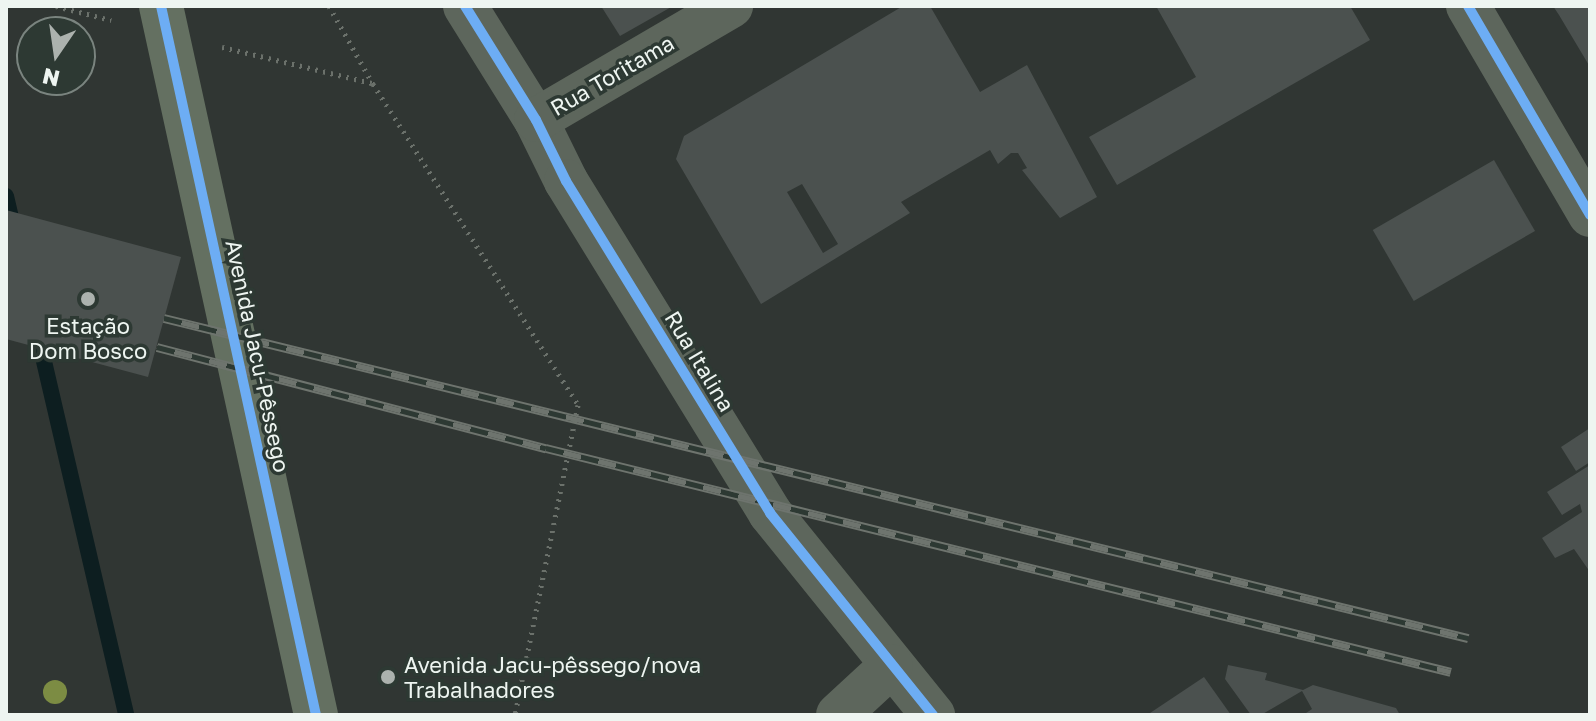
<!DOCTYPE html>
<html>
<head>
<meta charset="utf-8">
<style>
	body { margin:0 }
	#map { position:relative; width:1596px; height:721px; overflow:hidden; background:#303633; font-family:"Golos Text",sans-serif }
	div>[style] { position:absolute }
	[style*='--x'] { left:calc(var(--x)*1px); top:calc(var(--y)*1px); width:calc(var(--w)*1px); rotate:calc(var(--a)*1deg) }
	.stream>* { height:16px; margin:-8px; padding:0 8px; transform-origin:8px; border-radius:8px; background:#0d1e20 }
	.building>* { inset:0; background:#4b514f; transform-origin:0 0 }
	.path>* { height:5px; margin-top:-2.5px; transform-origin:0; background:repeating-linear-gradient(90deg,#6b716b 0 2px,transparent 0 8px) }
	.minor>* { height:44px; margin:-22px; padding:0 22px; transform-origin:22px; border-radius:22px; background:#5d665c }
	.tertiary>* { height:44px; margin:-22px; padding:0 22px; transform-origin:22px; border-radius:22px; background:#5d665c }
	.trunk>* { height:44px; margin:-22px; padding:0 22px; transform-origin:22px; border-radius:22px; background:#647061 }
	.rail>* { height:9px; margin-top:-4.5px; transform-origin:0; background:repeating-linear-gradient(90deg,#2d3933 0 18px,#6e746e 0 36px); box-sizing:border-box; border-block:2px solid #6e746e }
	.cycleway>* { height:10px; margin:-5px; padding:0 5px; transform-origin:5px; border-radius:5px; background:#6dadf4 }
	.trees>* { width:24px; height:24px; margin:-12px; border-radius:50%; background:#7c8c43 }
	.dots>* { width:22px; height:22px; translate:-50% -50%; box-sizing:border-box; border:4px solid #2d3933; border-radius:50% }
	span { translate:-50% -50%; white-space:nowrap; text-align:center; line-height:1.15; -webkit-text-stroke:7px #2d3933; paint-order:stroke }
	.street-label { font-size:22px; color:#eef5f1 }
	.poi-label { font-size:22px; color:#eef5f1 }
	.left { translate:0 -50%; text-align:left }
	.frame { position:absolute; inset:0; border:8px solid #eef5f1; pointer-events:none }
	.north { position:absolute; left:16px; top:16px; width:80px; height:80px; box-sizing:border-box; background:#2d3933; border:2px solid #7a847f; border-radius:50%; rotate:193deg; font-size:22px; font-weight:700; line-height:32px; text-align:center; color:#eef5f1 }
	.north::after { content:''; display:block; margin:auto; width:28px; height:36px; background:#acb2ae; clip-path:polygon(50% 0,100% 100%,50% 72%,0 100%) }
</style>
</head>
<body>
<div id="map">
	<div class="stream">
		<div style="--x:6;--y:196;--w:35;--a:77"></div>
		<div style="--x:36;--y:327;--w:398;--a:76.9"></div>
	</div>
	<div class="building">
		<div style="clip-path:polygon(601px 6px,673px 6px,620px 36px)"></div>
		<div style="clip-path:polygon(evenodd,903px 6px,930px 6px,980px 92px,1027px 65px,1097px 197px,1060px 218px,1022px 170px,1027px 168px,1018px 153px,1011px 153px,998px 164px,990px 150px,901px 202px,910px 213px,761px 304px,676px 159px,684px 136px,903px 6px,802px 184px,838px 244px,823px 253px,787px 192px,802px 184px)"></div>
		<div style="clip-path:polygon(1156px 6px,1350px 6px,1370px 40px,1117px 185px,1089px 137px,1196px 77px)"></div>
		<div style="clip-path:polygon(1553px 6px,1590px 6px,1590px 67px,1559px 15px)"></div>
		<div style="left:1494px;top:160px;width:82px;height:140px;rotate:60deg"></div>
		<div style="clip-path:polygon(6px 210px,181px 257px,148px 377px,6px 339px)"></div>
		<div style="clip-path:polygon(1590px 428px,1590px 462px,1576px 471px,1561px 447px)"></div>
		<div style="clip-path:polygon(1590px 465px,1590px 572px,1574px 549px,1555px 558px,1542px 538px,1582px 512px,1580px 504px,1562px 515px,1547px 492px)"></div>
		<div style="clip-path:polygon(1228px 665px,1267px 673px,1265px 680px,1303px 690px,1313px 685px,1396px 708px,1400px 715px,1303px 715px,1312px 709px,1302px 691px,1261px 715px,1251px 715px,1225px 679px)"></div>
		<div style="clip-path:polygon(1204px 677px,1231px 715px,1147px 715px)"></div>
	</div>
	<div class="path">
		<div style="--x:56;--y:6;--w:57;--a:14.3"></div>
		<div style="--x:329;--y:6;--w:90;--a:60.6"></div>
		<div style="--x:373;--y:84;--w:381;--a:57.4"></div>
		<div style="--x:578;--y:405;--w:316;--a:101.5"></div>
		<div style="--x:222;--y:47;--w:154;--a:13.5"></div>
	</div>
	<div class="minor">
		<div style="--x:465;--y:6;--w:134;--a:58.1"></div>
		<div style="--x:536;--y:120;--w:68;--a:63.8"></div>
		<div style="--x:566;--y:181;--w:390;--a:58.4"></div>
		<div style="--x:770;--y:513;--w:260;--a:51.1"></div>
		<div style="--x:536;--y:120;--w:226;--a:-30.3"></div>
		<div style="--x:838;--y:715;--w:72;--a:-42.8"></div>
	</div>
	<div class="tertiary">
		<div style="--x:1468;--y:6;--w:242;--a:59.7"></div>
	</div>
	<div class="trunk">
		<div style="--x:161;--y:6;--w:726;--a:77.67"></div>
	</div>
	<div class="rail">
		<div style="--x:164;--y:318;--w:1343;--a:13.79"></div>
		<div style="--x:157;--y:347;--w:402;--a:14.6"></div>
		<div style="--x:546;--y:448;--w:932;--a:13.9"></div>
	</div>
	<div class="cycleway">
		<div style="--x:161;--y:6;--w:726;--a:77.67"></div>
		<div style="--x:465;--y:6;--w:134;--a:58.1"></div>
		<div style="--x:536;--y:120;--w:68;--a:63.8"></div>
		<div style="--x:566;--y:181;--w:390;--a:58.4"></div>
		<div style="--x:770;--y:513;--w:260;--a:51.1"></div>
		<div style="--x:1468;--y:6;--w:242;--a:59.7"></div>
	</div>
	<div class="trees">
		<div style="left:55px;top:692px"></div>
	</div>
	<div class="dots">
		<div style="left:88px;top:299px;background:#acb2ae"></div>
		<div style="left:388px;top:677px;background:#acb2ae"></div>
	</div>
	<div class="street-label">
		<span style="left:612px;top:75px;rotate:-30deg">Rua Toritama</span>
		<span style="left:258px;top:356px;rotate:78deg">Avenida Jacu-Pêssego</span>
		<span style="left:700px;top:361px;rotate:59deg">Rua Italina</span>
	</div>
	<div class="poi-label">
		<span style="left:88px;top:338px">Estação<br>Dom Bosco</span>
		<span class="left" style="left:404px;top:677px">Avenida Jacu-pêssego/nova<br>Trabalhadores</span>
	</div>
	<div class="frame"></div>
	<div class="north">N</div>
</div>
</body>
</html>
